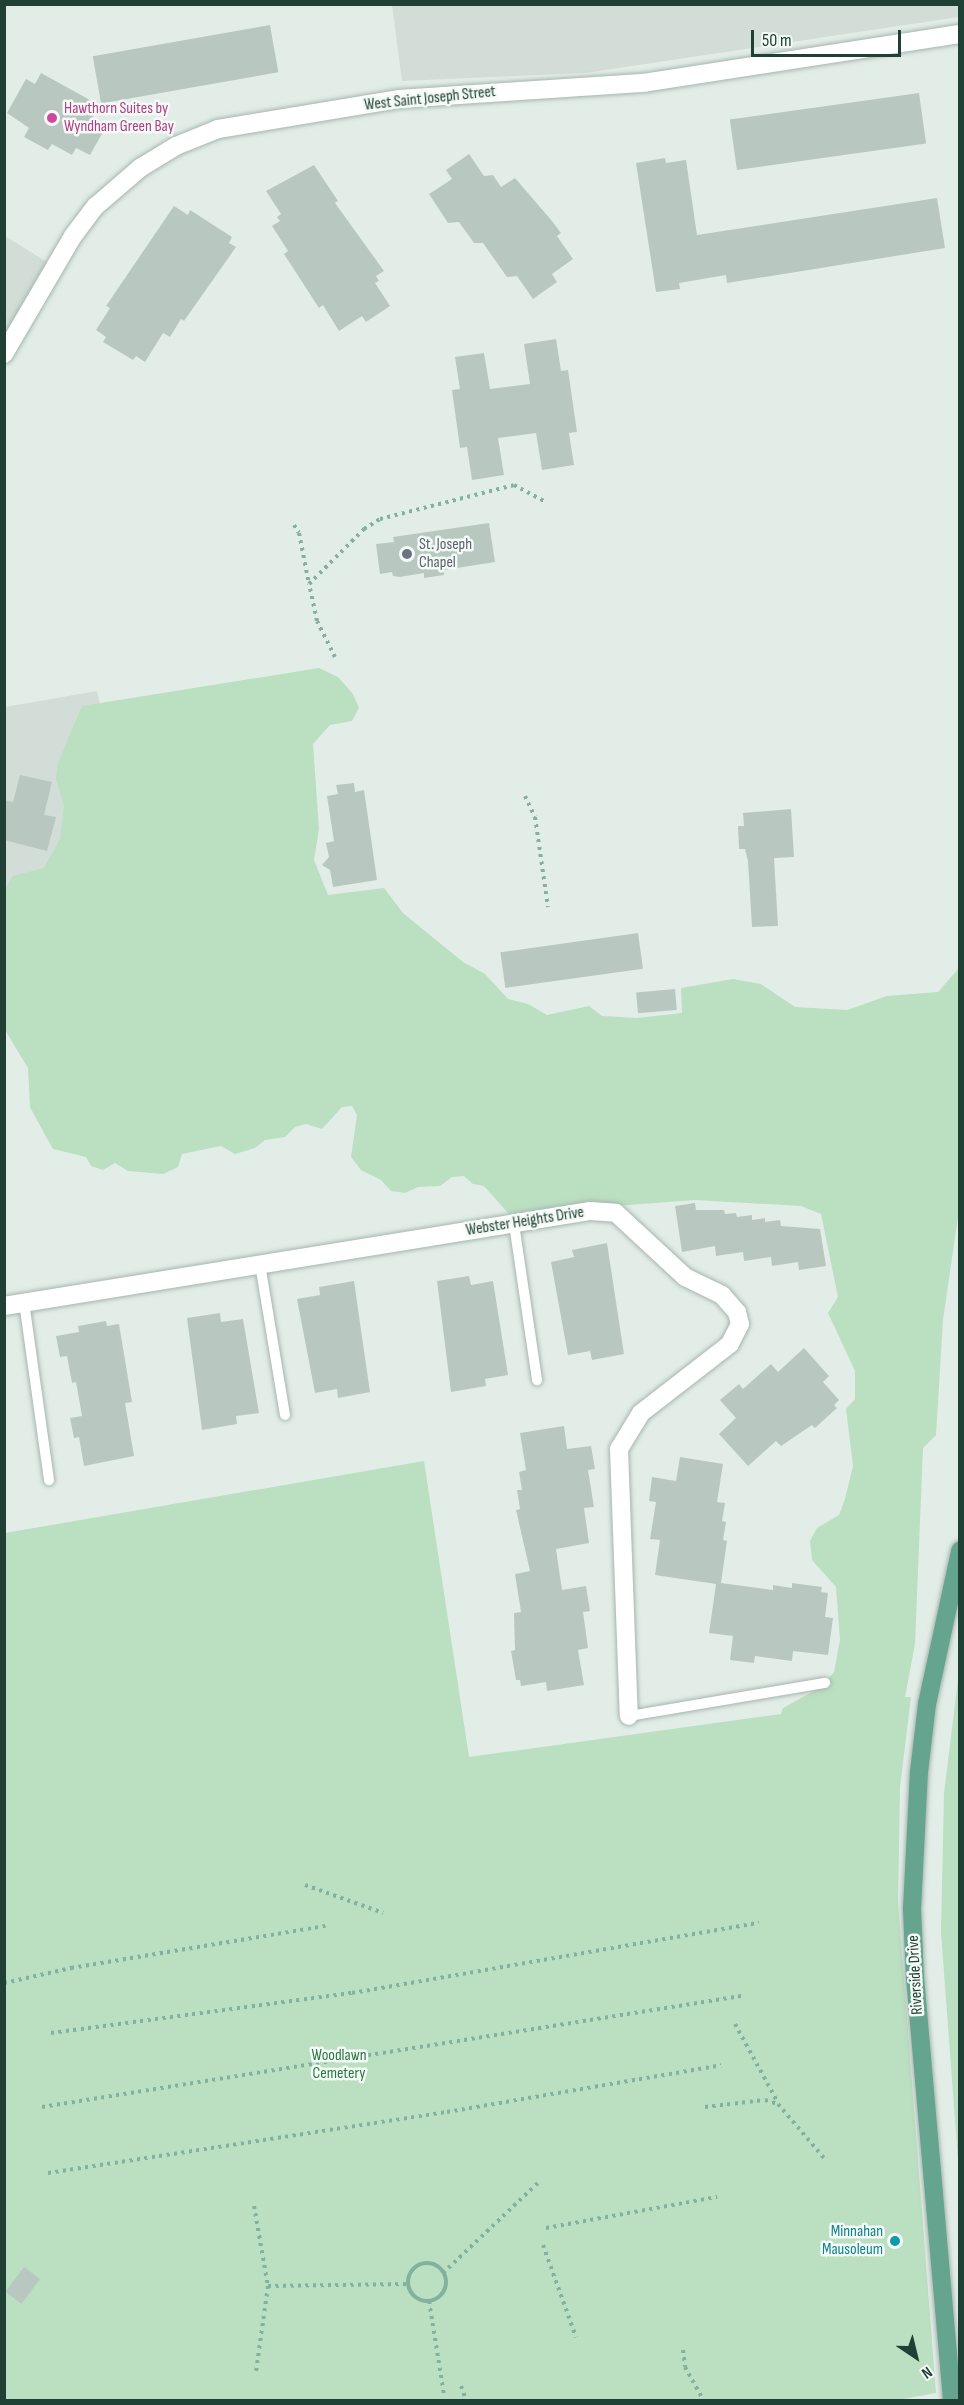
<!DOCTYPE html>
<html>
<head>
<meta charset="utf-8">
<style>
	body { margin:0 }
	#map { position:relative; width:964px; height:2405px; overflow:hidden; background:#e3ede8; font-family:"Sofia Sans Condensed",sans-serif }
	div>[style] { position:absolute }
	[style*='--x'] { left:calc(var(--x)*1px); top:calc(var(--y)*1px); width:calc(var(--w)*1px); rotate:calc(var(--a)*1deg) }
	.built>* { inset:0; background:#d1ddd6 }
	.green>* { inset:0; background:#bbdfc1 }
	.building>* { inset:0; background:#b8c8c0; transform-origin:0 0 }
	.path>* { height:4px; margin-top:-2px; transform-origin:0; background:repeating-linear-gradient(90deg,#82b29f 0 3px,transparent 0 7.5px) }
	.path>.ring { margin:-2px; padding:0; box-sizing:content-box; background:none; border:4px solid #82b29f; border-radius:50% }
	.roads { filter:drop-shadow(0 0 2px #a5b6af) drop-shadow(0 0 2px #a5b6af) }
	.lane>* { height:10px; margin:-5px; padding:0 5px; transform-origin:5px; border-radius:5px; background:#fff }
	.street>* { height:18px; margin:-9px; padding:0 9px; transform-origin:9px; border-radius:9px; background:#fff }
	.primary>* { height:18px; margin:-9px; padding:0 9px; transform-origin:9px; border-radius:9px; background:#65a58f }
	.dots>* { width:16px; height:16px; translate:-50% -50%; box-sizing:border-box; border:3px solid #f4faf6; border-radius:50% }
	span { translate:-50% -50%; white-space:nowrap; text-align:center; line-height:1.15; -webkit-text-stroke:5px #f4faf6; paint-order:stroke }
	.street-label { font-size:16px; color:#214035 }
	.hotel-label { font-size:16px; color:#b23c85 }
	.left { translate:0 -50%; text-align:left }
	.worship-label { font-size:16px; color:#5b616d }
	.park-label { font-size:16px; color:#2a7841 }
	.culture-label { font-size:16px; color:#0d838f }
	.right { translate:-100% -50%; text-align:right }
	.frame { position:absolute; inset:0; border:6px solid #214035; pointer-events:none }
	.north { position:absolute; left:886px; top:2327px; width:60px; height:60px; -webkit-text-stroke:4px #f4faf6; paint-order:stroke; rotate:145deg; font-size:16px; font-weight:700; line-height:24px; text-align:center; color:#214035 }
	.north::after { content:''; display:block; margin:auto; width:21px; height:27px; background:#214035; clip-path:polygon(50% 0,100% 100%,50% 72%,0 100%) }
	.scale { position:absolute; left:751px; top:30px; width:150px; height:27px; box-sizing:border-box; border:3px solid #214035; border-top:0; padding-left:8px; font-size:18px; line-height:21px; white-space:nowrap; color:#214035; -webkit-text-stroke:4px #f4faf6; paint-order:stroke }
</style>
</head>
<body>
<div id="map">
	<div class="built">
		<div style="clip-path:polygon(959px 4px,959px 17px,585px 73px,402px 81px,392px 5px)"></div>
		<div style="clip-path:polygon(5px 236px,55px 267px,5px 354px)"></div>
		<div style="clip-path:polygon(97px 691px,107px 739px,65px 906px,5px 922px,5px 707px)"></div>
	</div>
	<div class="green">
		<div style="clip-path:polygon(319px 668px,338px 677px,353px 694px,359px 708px,352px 721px,330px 725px,313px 744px,319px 829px,314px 860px,328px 895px,384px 888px,403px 913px,463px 962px,485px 974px,508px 999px,528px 1004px,547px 1015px,589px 1006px,602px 1016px,637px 1018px,682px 1013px,681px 988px,733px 979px,761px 984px,795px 1007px,847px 1010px,887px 996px,938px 992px,959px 968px,959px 1210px,943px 1320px,936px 1435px,923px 1448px,915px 1644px,905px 1697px,911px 1697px,900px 1788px,898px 1902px,936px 2393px,898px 2400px,5px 2400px,5px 1533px,424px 1461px,469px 1757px,781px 1714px,783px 1708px,821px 1687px,834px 1672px,840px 1640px,836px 1587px,812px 1560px,810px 1541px,817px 1528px,839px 1515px,845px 1499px,853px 1466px,846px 1409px,855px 1399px,855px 1371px,828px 1313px,838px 1297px,821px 1214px,801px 1206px,695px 1200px,509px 1214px,484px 1186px,473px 1184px,464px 1176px,452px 1177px,440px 1186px,418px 1187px,405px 1193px,391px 1191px,381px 1180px,361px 1170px,351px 1157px,357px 1115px,352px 1106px,342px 1107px,322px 1129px,306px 1124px,295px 1127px,285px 1137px,265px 1140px,255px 1148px,235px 1154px,221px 1146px,182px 1154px,178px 1167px,163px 1174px,128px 1171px,115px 1163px,103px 1170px,91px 1166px,86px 1157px,53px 1149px,45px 1135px,30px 1107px,28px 1068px,5px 1030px,5px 889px,13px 876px,44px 868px,60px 839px,64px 806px,56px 779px,58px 763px,82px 706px)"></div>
		<div style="clip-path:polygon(959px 1672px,959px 2174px,941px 1932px,944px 1793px)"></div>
	</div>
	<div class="building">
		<div style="left:270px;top:25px;width:48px;height:180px;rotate:80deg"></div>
		<div style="clip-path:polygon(41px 73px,99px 105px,89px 124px,103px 132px,90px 155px,76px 148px,72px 155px,52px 144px,48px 150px,24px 137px,29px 128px,7px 113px,26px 79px,35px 84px)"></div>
		<div style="left:919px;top:93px;width:51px;height:191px;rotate:82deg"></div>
		<div style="clip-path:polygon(469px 154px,484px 176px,493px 175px,501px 187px,515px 178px,552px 221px,561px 233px,557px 236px,573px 259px,552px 274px,557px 282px,533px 299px,517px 276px,507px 277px,483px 243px,474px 243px,459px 222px,448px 223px,429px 194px,452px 179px,446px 170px)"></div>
		<div style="clip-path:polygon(665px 158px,666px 163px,686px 160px,697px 235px,937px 198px,945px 248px,727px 283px,726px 275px,679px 283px,680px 289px,656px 292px,636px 163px)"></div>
		<div style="clip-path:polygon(314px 165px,338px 201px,335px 203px,384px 271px,376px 276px,379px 281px,375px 283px,390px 306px,366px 322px,362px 316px,339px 331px,323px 305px,319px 308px,284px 254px,288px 251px,272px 226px,280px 221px,277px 217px,281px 214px,266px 191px)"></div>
		<div style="clip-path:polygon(174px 206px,188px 215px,190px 210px,232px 237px,229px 243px,236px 247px,184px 321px,181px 319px,170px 337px,163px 333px,145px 362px,136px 356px,133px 360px,103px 342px,106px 337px,96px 330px,110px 308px,106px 306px)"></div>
		<div style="clip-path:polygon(556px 339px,561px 371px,568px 370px,577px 432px,569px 433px,574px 465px,542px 470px,536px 433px,498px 438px,504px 475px,472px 480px,467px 447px,460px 448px,452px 390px,460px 389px,455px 357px,484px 353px,490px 389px,530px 384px,524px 344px)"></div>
		<div style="clip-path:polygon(489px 523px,495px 562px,444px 570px,444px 575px,424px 578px,424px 573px,400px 577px,393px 576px,392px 572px,380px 574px,376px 544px,394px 542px,393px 537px)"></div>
		<div style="clip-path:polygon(20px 775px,52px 782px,44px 815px,56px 817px,47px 851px,4px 840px,4px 800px,13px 802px)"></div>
		<div style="clip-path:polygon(354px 783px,355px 792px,364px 790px,377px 880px,333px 887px,330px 870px,322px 865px,329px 857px,326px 843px,334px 841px,327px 796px,338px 794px,336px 785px)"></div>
		<div style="clip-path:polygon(791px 809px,794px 857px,774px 858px,778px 926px,752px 927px,748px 861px,745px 849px,739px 849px,738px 826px,744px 826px,743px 813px)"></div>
		<div style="left:638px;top:933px;width:36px;height:139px;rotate:82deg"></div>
		<div style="left:675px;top:989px;width:21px;height:39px;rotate:85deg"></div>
		<div style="clip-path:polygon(695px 1203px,696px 1210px,724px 1210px,725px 1214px,736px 1213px,737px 1217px,752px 1215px,752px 1220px,765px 1218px,765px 1222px,780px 1220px,781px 1226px,820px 1229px,826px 1266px,799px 1270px,798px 1262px,772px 1266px,771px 1257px,744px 1261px,743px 1252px,716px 1256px,715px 1246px,682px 1252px,675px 1206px)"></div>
		<div style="clip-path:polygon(607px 1243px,624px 1354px,592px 1360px,590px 1351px,568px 1355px,551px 1262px,574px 1257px,572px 1250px)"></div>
		<div style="clip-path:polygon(469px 1276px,471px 1285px,493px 1281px,508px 1375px,485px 1379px,486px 1386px,451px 1392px,437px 1281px)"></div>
		<div style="clip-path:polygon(354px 1281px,370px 1392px,338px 1398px,337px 1389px,315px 1393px,297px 1299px,320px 1295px,319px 1287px)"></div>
		<div style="clip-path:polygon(220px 1313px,221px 1322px,243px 1319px,259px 1413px,236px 1416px,237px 1424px,202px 1430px,187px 1318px)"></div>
		<div style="clip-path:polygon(106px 1321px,107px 1326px,119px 1324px,132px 1402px,125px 1403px,134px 1456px,84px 1466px,79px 1437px,74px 1438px,70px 1418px,82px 1416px,76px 1382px,72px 1383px,67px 1356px,60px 1357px,56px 1336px,79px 1332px,78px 1326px)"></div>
		<div style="clip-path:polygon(804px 1348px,829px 1376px,823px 1382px,839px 1400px,834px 1405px,837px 1408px,815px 1428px,812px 1425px,781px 1446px,776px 1441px,748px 1466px,719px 1434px,736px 1418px,720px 1400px,739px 1384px,743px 1389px,771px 1364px,778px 1372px)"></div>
		<div style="clip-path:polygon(564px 1426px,567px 1449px,591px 1446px,595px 1469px,588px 1470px,594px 1507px,584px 1508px,589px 1543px,556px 1549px,562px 1590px,586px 1586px,590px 1611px,583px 1612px,588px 1648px,578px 1650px,584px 1685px,547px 1691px,546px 1682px,521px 1686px,520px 1680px,516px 1680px,511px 1651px,515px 1650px,514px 1613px,521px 1612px,515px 1574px,530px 1571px,516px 1510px,520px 1509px,517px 1490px,522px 1490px,519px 1472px,526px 1470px,520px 1433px)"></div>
		<div style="clip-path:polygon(680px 1457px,723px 1464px,717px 1502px,725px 1503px,722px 1521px,726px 1522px,723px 1540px,727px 1541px,721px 1583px,773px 1590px,773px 1585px,792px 1588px,792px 1583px,822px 1587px,821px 1592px,828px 1593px,825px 1617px,833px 1618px,828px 1655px,793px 1651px,792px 1661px,755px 1656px,754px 1663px,730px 1660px,733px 1636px,709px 1633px,716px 1584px,655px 1575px,660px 1540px,650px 1539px,656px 1502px,649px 1501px,652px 1477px,676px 1481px)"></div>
		<div style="left:24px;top:2267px;width:20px;height:31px;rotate:37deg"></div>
	</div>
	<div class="path">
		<div style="--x:294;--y:525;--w:9;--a:58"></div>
		<div style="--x:299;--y:533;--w:52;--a:78.9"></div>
		<div style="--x:335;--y:657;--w:40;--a:-116.6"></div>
		<div style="--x:317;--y:621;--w:38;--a:-102"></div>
		<div style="--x:309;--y:584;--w:78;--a:-45"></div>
		<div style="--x:364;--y:529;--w:19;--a:-32"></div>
		<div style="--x:380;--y:519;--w:138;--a:-14.2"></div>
		<div style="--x:514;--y:485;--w:36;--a:28"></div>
		<div style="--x:525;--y:796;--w:23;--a:65"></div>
		<div style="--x:535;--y:817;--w:91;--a:81.8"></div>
		<div style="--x:305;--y:1885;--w:83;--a:19.7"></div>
		<div style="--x:4;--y:1983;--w:69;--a:-12.6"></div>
		<div style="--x:71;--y:1968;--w:258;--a:-9.4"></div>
		<div style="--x:735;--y:2024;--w:90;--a:61.4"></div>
		<div style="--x:51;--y:2033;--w:304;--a:-7.6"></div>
		<div style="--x:352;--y:1993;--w:413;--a:-9.8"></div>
		<div style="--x:42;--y:2107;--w:708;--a:-9.02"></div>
		<div style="--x:705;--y:2107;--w:60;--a:-6.7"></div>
		<div style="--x:765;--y:2100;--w:14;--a:17"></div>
		<div style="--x:778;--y:2104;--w:71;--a:49.6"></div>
		<div style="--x:48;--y:2173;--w:404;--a:-8.7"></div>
		<div style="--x:447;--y:2112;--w:278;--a:-9.7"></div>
		<div style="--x:254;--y:2206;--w:81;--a:80.1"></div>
		<div style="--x:268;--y:2286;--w:86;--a:98"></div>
		<div style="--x:546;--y:2228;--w:174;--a:-10.3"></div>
		<div style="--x:543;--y:2245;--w:98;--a:70.3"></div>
		<div class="ring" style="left:408px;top:2263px;width:34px;height:34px"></div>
		<div style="--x:443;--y:2273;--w:131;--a:-43.5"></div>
		<div style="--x:268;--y:2286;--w:140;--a:-0.8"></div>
		<div style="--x:429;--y:2301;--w:95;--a:80.9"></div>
		<div style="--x:683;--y:2350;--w:17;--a:83"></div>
		<div style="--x:685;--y:2367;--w:38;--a:61"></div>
		<div style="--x:461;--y:2386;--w:15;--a:70"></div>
	</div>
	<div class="roads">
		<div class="lane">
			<div style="--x:514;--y:1224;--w:158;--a:81.6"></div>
			<div style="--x:260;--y:1264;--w:153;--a:80.6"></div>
			<div style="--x:24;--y:1302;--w:180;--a:82"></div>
			<div style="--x:629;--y:1716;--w:199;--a:-9.6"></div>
		</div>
		<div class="street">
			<div style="--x:4;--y:354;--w:137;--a:-59.7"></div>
			<div style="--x:73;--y:236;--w:38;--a:-53"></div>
			<div style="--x:96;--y:206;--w:58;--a:-40.8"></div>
			<div style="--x:140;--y:168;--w:42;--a:-31.4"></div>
			<div style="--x:176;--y:146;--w:45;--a:-22"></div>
			<div style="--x:218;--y:129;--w:184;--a:-9.4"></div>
			<div style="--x:400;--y:99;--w:244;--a:-3.8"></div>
			<div style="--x:643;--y:83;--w:321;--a:-8.8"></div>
			<div style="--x:4;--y:1306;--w:594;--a:-9.21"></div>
			<div style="--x:590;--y:1211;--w:26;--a:4"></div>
			<div style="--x:616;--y:1213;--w:94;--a:42.8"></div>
			<div style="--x:685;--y:1277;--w:41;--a:25.9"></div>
			<div style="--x:722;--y:1295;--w:23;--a:49"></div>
			<div style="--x:737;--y:1312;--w:12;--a:76"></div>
			<div style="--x:740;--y:1324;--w:22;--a:117"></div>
			<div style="--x:730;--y:1344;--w:113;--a:142.2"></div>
			<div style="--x:641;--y:1413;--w:42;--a:121.4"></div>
			<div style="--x:619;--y:1449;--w:267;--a:87.9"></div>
		</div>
		<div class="primary">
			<div style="--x:952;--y:2400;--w:424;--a:-95"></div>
			<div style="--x:915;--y:1978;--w:69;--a:-92.5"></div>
			<div style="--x:912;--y:1909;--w:137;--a:-87.1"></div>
			<div style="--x:919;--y:1772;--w:68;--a:-83.3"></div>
			<div style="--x:927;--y:1704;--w:157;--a:-77.8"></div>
		</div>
	</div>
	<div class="dots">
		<div style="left:52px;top:118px;background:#d1479c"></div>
		<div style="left:407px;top:554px;background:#6b7280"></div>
		<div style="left:895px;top:2241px;background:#0f9aa8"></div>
	</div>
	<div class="street-label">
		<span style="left:430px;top:99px;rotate:-6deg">West Saint Joseph Street</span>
		<span style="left:525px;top:1222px;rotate:-9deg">Webster Heights Drive</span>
		<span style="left:916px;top:1975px;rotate:-93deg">Riverside Drive</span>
	</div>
	<div class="hotel-label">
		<span class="left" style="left:64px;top:118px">Hawthorn Suites by<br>Wyndham Green Bay</span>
	</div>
	<div class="worship-label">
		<span class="left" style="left:419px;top:554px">St. Joseph<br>Chapel</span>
	</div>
	<div class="park-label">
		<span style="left:339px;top:2065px">Woodlawn<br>Cemetery</span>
	</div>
	<div class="culture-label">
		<span class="right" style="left:883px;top:2241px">Minnahan<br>Mausoleum</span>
	</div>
	<div class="frame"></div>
	<div class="north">N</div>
	<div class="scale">50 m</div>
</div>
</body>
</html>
